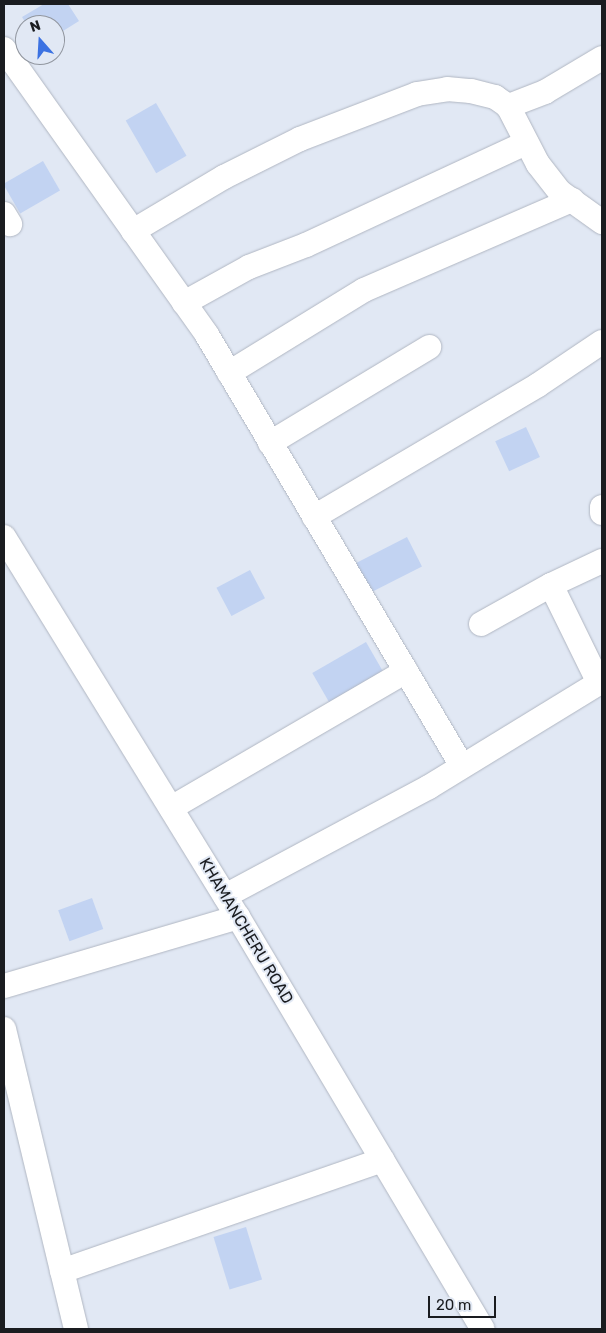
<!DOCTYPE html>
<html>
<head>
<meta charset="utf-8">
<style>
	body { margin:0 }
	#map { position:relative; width:606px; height:1333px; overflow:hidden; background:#e1e8f4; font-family:Rubik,sans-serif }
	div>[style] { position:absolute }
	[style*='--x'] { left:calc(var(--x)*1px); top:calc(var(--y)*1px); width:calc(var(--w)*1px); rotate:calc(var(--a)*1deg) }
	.building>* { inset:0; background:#c2d3f2; transform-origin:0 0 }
	.roads { filter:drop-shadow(0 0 1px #b0b6c2) drop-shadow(0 0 1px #b0b6c2) }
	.minor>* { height:24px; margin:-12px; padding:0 12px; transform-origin:12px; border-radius:12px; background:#fff }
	span { translate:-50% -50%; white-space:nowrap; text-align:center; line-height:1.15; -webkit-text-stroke:4px #e1e8f4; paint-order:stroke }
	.street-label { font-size:16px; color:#1a1c20 }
	.frame { position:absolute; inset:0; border:5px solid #1a1c20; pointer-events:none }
	.north { position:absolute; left:15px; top:15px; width:50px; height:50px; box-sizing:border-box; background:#e1e8f4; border:1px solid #91969f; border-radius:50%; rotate:341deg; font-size:14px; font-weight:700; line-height:20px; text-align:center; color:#1a1c20 }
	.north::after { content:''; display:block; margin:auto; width:18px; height:22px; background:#3c72e2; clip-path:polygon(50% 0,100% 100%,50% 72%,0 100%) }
	.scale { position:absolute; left:428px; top:1296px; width:68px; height:22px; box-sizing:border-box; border:2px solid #1a1c20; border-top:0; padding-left:6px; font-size:15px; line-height:18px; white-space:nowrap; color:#1a1c20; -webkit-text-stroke:4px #e1e8f4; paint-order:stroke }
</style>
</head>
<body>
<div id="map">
	<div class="building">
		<div style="clip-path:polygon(44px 4px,68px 4px,79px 21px,55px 36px,55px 25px,27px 25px,22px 17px)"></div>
		<div style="left:156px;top:103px;width:61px;height:35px;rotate:60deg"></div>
		<div style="left:43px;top:161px;width:34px;height:46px;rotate:60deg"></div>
		<div style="left:526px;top:427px;width:33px;height:34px;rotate:65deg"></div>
		<div style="left:407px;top:537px;width:33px;height:62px;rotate:63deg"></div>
		<div style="left:250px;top:570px;width:32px;height:38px;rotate:62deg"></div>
		<div style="left:366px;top:642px;width:38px;height:62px;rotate:60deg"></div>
		<div style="left:92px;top:898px;width:33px;height:36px;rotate:70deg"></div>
		<div style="left:246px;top:1227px;width:55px;height:34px;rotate:73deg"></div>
	</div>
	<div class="roads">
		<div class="minor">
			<div style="--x:4;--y:49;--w:351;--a:54.6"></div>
			<div style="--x:207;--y:335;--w:501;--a:59.39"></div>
			<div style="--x:602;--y:58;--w:66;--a:149.2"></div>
			<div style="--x:545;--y:92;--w:40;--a:159"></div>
			<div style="--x:508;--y:106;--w:65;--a:62.7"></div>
			<div style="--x:538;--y:164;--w:36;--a:52"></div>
			<div style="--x:560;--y:192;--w:52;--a:35.5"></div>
			<div style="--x:4;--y:214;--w:12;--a:59"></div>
			<div style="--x:133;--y:231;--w:106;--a:-30.7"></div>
			<div style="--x:224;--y:177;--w:85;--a:-26.6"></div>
			<div style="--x:300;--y:139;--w:125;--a:-21"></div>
			<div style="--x:417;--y:94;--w:30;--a:-9"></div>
			<div style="--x:447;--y:89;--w:24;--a:5"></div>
			<div style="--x:471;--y:91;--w:25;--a:14"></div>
			<div style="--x:495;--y:97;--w:16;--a:35"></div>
			<div style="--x:184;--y:303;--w:74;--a:-29"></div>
			<div style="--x:249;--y:267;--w:61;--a:-21.1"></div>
			<div style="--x:306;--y:245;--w:242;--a:-24.9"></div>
			<div style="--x:229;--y:373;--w:158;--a:-31.6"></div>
			<div style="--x:364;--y:290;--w:227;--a:-23.4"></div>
			<div style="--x:270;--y:443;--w:186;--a:-31.1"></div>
			<div style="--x:602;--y:507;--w:6;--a:90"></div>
			<div style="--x:314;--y:517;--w:260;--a:-30.5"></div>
			<div style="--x:538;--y:385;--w:77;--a:-33.9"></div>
			<div style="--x:4;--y:537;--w:446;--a:58.4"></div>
			<div style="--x:238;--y:917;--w:479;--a:59.3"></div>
			<div style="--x:481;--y:624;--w:80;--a:-29.1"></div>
			<div style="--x:599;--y:683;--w:109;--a:-116.1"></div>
			<div style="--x:551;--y:585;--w:56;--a:-25.2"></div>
			<div style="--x:171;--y:808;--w:272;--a:-30.2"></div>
			<div style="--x:225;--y:896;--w:231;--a:-28.1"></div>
			<div style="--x:429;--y:787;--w:203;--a:-31.5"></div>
			<div style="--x:4;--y:986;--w:244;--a:-16.4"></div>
			<div style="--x:4;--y:1029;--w:309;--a:76.5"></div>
			<div style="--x:62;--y:1271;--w:339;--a:-19.1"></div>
		</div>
	</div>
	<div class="street-label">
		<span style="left:246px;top:931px;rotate:59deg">KHAMANCHERU ROAD</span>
	</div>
	<div class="frame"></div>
	<div class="north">N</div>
	<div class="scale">20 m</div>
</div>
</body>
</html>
